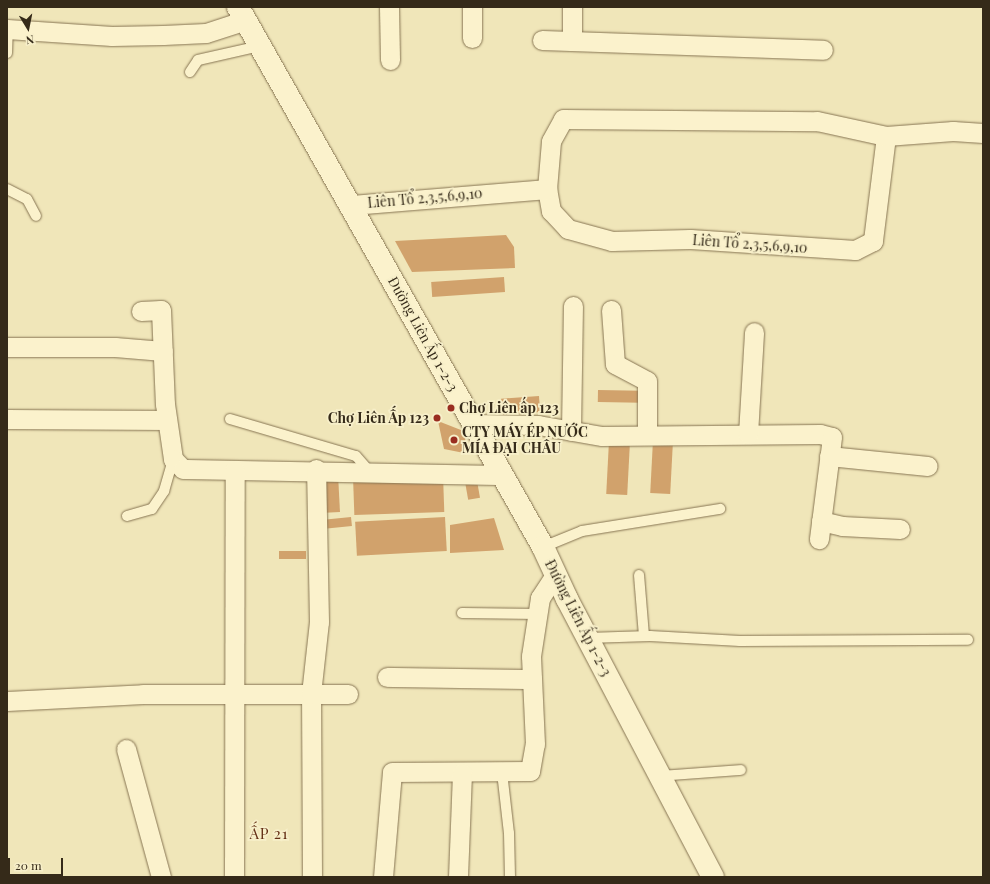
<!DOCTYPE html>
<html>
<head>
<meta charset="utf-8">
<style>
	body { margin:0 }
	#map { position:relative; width:990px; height:884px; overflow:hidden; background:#f0e6b9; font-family:"Playfair Display",serif }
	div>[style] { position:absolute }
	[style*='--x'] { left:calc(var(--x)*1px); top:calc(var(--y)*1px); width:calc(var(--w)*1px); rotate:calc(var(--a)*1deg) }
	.building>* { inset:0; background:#d1a26c; transform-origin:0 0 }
	.roads { filter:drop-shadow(0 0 1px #877553) drop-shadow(0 0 1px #877553) }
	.lane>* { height:10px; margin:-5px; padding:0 5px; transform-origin:5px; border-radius:5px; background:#fbf2cc }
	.street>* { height:19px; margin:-9.5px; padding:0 9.5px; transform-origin:9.5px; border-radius:9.5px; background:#fbf2cc }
	.secondary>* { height:22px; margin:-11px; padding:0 11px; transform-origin:11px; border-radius:11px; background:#fbf2cc }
	.dots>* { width:11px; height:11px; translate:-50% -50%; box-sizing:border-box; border:2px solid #f7efc9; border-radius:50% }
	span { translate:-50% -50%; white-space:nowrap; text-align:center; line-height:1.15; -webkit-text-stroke:3.5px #f7efc9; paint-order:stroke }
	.street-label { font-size:14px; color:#352a19 }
	.poi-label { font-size:14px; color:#352a19; font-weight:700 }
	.left { translate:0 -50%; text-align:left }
	.right { translate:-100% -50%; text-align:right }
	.neighbourhood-label { font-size:15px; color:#643016; letter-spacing:1px }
	.frame { position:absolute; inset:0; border:8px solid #352a19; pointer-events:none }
	.north { position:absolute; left:8px; top:8px; width:40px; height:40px; -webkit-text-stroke:3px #f7efc9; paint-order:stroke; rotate:170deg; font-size:11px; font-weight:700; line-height:16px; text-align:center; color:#352a19 }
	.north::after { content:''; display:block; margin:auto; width:14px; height:18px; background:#352a19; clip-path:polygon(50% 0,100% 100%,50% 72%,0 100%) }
	.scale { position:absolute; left:8px; top:858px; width:55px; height:18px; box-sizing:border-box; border:2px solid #352a19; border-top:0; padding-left:5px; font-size:12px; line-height:14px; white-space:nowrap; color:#352a19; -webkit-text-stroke:3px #f7efc9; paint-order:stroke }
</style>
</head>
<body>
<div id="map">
	<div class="building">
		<div style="clip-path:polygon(506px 235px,514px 247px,515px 268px,412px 272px,395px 241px)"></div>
		<div style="left:504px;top:277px;width:15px;height:73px;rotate:86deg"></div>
		<div style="left:598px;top:390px;width:43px;height:12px;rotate:1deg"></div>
		<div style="left:539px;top:396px;width:16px;height:38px;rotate:86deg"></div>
		<div style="clip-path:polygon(438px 421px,466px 432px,464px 453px,444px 449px)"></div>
		<div style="left:653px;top:440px;width:20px;height:53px;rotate:3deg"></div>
		<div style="left:609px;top:441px;width:21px;height:53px;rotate:3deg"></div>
		<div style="left:338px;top:474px;width:38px;height:15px;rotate:87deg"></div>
		<div style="left:443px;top:475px;width:37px;height:90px;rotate:88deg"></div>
		<div style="left:476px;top:475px;width:23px;height:12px;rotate:80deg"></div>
		<div style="left:351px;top:517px;width:9px;height:25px;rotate:84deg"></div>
		<div style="left:445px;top:517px;width:34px;height:90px;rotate:87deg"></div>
		<div style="clip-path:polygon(494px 518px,504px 550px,450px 553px,450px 525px)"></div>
		<div style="left:279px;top:551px;width:27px;height:8px"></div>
	</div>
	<div class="roads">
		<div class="lane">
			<div style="--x:7;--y:53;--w:24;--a:-88"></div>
			<div style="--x:190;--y:72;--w:14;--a:-56"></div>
			<div style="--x:198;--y:60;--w:64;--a:-12.7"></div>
			<div style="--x:7;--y:189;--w:22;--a:27"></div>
			<div style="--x:27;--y:199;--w:19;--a:62"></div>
			<div style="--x:230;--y:419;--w:131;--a:16.4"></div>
			<div style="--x:356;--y:456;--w:20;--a:49"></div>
			<div style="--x:127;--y:516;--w:26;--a:-16"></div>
			<div style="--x:152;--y:509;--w:22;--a:-56"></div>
			<div style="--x:164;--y:491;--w:33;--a:-74"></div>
			<div style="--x:543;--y:547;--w:42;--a:-22.3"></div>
			<div style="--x:582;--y:531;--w:140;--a:-9.1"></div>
			<div style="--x:639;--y:575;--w:61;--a:85.3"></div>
			<div style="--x:462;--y:613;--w:76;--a:0.8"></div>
			<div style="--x:587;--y:638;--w:63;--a:-1.8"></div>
			<div style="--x:650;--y:636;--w:90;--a:3.2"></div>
			<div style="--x:740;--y:641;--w:228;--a:-0.3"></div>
			<div style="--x:502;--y:772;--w:61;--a:83.5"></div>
			<div style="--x:509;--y:833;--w:44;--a:88.7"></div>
			<div style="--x:659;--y:776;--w:82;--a:-4.2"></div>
		</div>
		<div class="street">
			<div style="--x:389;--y:7;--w:53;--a:88.9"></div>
			<div style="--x:572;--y:7;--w:34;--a:90"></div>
			<div style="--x:7;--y:29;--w:105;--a:3.8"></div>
			<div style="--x:112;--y:36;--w:51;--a:-1.1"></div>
			<div style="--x:163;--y:35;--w:43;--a:-2.7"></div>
			<div style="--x:206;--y:33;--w:40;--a:-18"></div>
			<div style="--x:472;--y:38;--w:31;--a:-90"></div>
			<div style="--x:542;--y:40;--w:281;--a:2"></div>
			<div style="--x:886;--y:136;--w:106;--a:97.1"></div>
			<div style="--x:873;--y:241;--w:20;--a:153"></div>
			<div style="--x:855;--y:250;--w:165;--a:-176.2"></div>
			<div style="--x:690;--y:239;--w:78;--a:178.5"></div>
			<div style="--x:612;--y:241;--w:46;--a:-164.7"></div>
			<div style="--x:568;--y:229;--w:25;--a:-133"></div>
			<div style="--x:551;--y:211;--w:22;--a:-100"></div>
			<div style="--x:547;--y:189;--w:48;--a:-85.2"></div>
			<div style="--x:551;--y:141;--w:25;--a:-61"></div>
			<div style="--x:563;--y:119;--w:254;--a:0.5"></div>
			<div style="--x:817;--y:121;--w:71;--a:12.3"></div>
			<div style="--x:886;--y:136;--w:67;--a:-4.3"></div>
			<div style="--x:953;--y:131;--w:30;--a:4"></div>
			<div style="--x:352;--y:205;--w:196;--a:-4.7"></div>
			<div style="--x:611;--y:310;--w:54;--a:85.8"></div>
			<div style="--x:615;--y:364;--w:36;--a:28"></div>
			<div style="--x:647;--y:381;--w:53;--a:90"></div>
			<div style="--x:141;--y:311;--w:20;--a:-3"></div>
			<div style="--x:161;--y:310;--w:94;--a:87.6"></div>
			<div style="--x:165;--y:404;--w:56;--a:81.7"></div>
			<div style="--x:173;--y:459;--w:14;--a:45"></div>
			<div style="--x:183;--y:469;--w:318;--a:1.1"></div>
			<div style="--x:7;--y:347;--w:108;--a:0"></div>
			<div style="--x:115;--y:347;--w:48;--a:4.8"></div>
			<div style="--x:7;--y:419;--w:160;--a:0.4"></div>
			<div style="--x:472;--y:424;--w:66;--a:0.9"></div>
			<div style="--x:538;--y:425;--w:65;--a:9.8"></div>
			<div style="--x:602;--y:436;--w:218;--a:-0.5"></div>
			<div style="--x:820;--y:434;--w:12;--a:14"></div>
			<div style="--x:832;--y:437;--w:103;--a:97.3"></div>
			<div style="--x:571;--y:431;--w:125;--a:-89.1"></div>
			<div style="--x:748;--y:434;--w:102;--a:-86.6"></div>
			<div style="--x:829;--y:456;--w:99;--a:5.8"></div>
			<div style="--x:821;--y:521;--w:22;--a:13"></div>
			<div style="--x:842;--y:526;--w:58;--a:3"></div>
			<div style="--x:387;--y:677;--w:145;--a:0.8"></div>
			<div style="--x:7;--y:701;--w:136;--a:-2.9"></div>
			<div style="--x:143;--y:694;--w:205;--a:0"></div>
			<div style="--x:126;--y:749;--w:133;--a:74.7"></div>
			<div style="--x:234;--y:877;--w:407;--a:-89.9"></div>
			<div style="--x:312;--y:877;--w:183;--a:-90.3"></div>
			<div style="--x:311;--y:694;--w:72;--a:-83.7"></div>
			<div style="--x:319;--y:622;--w:153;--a:-91.1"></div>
			<div style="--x:383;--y:877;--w:105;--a:-85.1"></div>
			<div style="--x:392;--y:772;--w:138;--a:-0.4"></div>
			<div style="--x:530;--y:771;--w:27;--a:-80"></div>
			<div style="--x:535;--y:744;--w:88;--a:-92.6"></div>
			<div style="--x:531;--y:656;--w:59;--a:-81.2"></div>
			<div style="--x:540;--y:598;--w:27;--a:-57"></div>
			<div style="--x:458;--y:877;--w:104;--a:-87.8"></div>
		</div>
		<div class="secondary">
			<div style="--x:238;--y:7;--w:620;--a:60.54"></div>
			<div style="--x:543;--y:547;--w:57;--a:65.2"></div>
			<div style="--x:567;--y:599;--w:314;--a:62.3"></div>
		</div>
	</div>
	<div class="dots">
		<div style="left:451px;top:408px;background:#992d20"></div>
		<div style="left:437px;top:418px;background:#992d20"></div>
		<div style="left:454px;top:440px;background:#992d20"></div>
	</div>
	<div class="street-label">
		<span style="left:425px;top:198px;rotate:-5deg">Liên Tổ 2,3,5,6,9,10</span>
		<span style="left:750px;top:244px;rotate:4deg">Liên Tổ 2,3,5,6,9,10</span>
		<span style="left:423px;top:334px;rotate:61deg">Đường Liên Ấp 1-2-3</span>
		<span style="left:578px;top:618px;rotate:63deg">Đường Liên Ấp 1-2-3</span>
	</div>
	<div class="poi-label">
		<span class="left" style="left:459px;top:408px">Chợ Liên ấp 123</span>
		<span class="right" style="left:429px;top:418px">Chợ Liên Ấp 123</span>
		<span class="left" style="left:462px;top:440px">CTY MÁY ÉP NƯỚC<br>MÍA ĐẠI CHÂU</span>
	</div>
	<div class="neighbourhood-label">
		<span style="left:269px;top:834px">ẤP 21</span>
	</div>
	<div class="frame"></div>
	<div class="north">N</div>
	<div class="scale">20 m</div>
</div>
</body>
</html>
